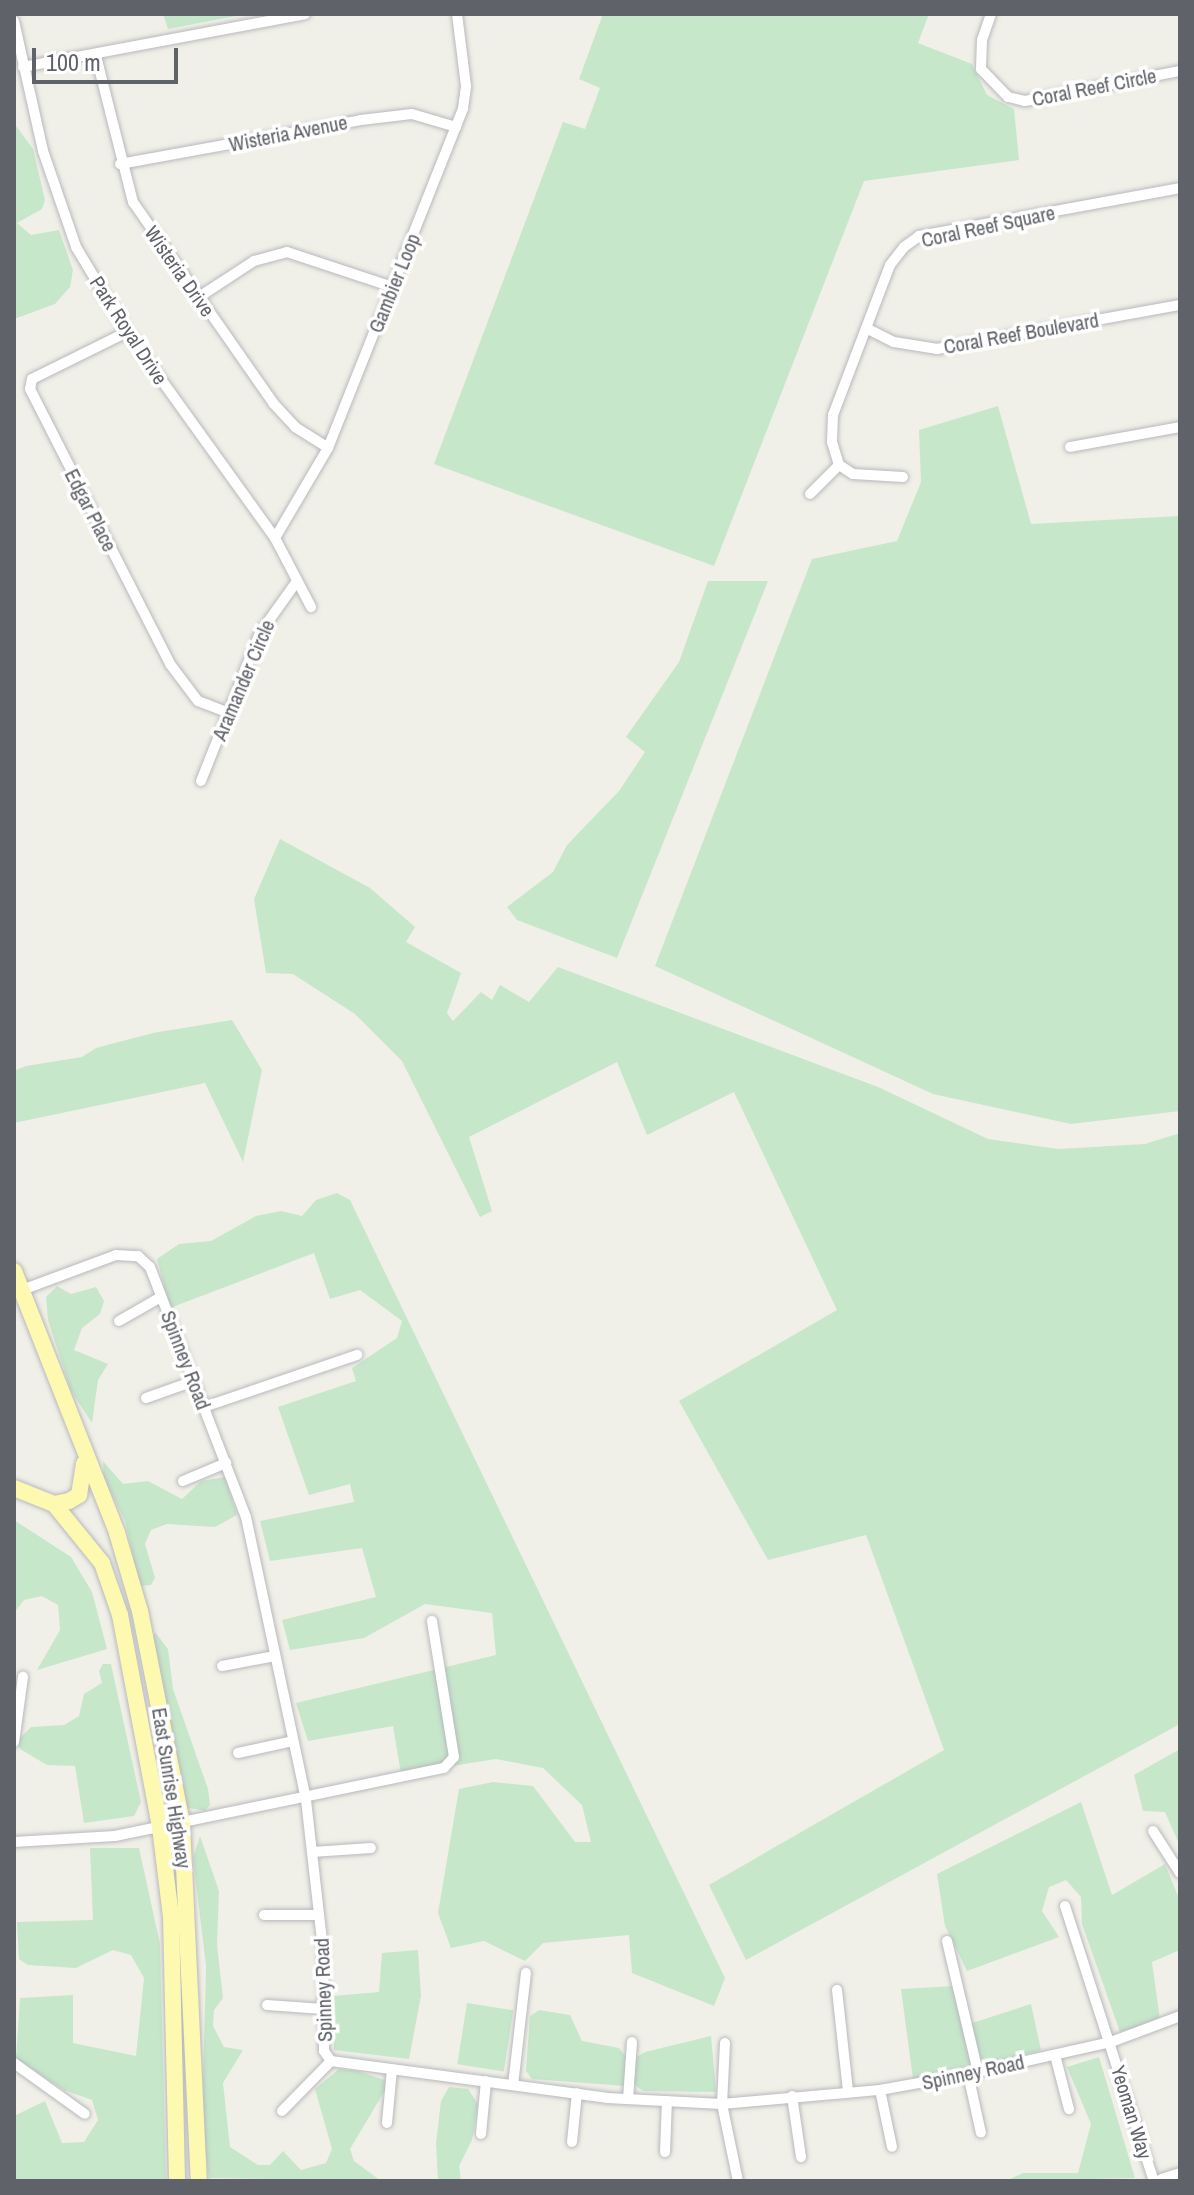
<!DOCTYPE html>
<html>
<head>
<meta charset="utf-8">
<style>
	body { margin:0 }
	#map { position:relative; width:1194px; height:2195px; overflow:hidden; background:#f1f0e8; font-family:"Archivo Narrow",sans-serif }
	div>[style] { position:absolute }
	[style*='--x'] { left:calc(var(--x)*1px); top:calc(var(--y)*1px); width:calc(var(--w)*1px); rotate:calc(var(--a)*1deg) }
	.green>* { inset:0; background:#c6e7ca; transform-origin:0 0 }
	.roads { filter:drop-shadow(0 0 2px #b8b9be) drop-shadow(0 0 2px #b8b9be) }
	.street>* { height:10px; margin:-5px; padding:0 5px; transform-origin:5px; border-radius:5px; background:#fff }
	.secondary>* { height:14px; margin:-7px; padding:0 7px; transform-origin:7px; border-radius:7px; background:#fff }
	.primary>* { height:16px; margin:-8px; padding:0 8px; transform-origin:8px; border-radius:8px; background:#fdf9b1 }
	span { translate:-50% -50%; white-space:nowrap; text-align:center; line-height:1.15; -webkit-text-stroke:7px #fff; paint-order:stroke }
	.street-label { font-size:20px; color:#5f6268 }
	.frame { position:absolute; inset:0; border:16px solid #5f6268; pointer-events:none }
	.scale { position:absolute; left:32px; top:48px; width:146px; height:36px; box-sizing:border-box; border:4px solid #5f6268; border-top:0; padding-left:10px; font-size:24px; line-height:28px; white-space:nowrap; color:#5f6268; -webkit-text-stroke:6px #fff; paint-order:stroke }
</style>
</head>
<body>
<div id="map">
	<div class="green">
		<div style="clip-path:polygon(163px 14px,246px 14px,168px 29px)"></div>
		<div style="clip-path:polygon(603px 14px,929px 14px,918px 43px,972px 64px,987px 95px,1014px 109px,1019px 160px,864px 181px,714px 566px,434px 464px,563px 122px,585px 129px,600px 88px,579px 79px)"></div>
		<div style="clip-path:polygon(14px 123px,33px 149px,45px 200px,42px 209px,17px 223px,31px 235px,59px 230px,73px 270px,70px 287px,55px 304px,14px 319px)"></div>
		<div style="clip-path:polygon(998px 406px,1031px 524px,1180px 516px,1180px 1111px,1071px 1124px,933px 1094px,655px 966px,812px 559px,897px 541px,921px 482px,919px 430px)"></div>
		<div style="clip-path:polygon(708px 581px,768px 581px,617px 958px,517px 920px,507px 907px,553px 872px,567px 845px,619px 791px,645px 752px,626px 737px,679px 662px)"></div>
		<div style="clip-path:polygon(280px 839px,370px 888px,415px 927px,406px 942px,461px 973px,447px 1013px,453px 1021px,481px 992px,492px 1000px,500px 985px,529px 1002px,558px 967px,878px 1087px,988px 1139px,1058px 1149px,1145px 1144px,1180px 1133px,1180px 1724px,746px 1960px,709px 1885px,944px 1750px,866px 1535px,768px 1560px,679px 1401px,837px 1310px,734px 1092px,647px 1135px,617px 1062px,469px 1137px,492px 1211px,480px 1217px,402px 1061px,355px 1014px,293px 974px,266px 973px,254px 899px)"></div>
		<div style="clip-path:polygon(232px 1020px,262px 1070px,243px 1162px,205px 1083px,14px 1123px,14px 1071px,26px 1066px,82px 1057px,96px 1048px,153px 1033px)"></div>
		<div style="clip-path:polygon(337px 1193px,350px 1200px,725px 1978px,714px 2006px,632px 1973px,629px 1935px,543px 1943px,525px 1961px,484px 1941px,451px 1948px,438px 1913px,459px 1789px,493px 1782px,533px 1786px,575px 1842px,591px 1842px,582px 1805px,543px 1768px,496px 1759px,401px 1774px,393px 1726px,308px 1741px,296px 1703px,496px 1655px,492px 1613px,425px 1604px,364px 1638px,290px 1650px,282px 1620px,376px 1597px,362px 1548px,270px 1561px,260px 1521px,354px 1502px,350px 1484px,309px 1495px,278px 1407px,356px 1381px,352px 1368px,397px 1338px,402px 1321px,360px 1290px,330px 1299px,314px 1253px,170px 1308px,157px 1259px,179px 1244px,211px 1241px,256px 1216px,281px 1211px,302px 1216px,316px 1200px)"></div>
		<div style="clip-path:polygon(57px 1286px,71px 1294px,96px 1287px,104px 1301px,100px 1314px,82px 1328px,74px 1350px,108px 1364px,98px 1380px,92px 1423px,71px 1391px,48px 1320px,46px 1297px)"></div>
		<div style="clip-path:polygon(103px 1461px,123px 1484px,148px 1481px,182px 1499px,201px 1481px,225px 1477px,237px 1515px,215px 1527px,167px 1524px,151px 1530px,145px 1544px,155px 1578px,151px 1585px,140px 1586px,125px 1521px,104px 1478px)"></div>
		<div style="clip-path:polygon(14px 1520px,71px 1557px,92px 1592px,107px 1649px,37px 1670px,60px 1630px,58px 1605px,42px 1596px,24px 1600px,14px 1613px)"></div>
		<div style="clip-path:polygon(155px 1632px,168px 1649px,173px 1689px,208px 1789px,210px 1805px,205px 1811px,184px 1807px,152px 1642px)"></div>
		<div style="clip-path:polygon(103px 1664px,111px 1664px,141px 1802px,134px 1816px,84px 1823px,75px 1766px,47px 1765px,20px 1749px,17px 1741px,31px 1727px,64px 1725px,79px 1716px,84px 1694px,102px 1683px,99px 1671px)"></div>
		<div style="clip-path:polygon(1180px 1749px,1180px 1846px,1165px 1812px,1143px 1811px,1134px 1775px)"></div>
		<div style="clip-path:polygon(1081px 1802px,1112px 1895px,1165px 1864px,1180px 1901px,1180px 1950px,1152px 1962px,1160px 2020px,1120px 2032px,1082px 1924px,1081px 1897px,1066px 1880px,1049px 1887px,1042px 1911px,1059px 1937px,967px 1971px,945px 1926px,937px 1874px)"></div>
		<div style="clip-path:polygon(200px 1836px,219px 1891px,217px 1945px,223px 1998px,214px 2010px,213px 2026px,224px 2047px,243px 2050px,223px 2083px,230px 2147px,258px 2165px,270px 2165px,283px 2151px,301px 2170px,326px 2163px,332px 2149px,315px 2089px,339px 2069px,358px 2071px,390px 2082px,350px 2149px,354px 2161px,381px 2181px,209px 2178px,202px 2126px,206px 1966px,193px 1858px)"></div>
		<div style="clip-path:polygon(90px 1848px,139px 1848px,160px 1944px,166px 2181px,14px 2181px,14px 2116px,45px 2101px,62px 2143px,84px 2142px,98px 2120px,92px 2100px,64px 2090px,16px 2059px,20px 1998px,73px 1995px,73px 2043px,136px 2056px,144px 1978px,131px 1955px,113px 1950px,76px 1968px,28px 1965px,19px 1959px,17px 1922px,93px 1920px)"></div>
		<div style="clip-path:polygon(418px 1950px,421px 1996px,409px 2059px,334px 2050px,333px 1996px,379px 1992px,382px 1953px)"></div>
		<div style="clip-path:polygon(955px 1986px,963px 2026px,1031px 2004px,1041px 2050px,956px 2074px,913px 2079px,901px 1989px)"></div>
		<div style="left:467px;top:2003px;width:47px;height:62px;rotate:9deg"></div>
		<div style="clip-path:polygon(539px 2010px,570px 2015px,582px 2041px,619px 2048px,626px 2057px,624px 2086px,532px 2079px,526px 2071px,530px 2016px)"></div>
		<div style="clip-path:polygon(711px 2036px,716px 2092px,643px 2091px,634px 2084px,635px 2058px,645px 2052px)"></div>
		<div style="clip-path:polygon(1099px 2057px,1135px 2178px,1006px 2181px,1023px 2173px,1078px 2173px,1091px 2124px,1067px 2067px)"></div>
		<div style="clip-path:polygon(449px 2087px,468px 2089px,478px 2104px,472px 2140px,459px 2166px,461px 2181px,438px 2181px,436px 2143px,441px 2101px)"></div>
	</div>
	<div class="roads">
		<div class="street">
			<div style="--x:991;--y:14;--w:28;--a:109"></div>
			<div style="--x:982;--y:40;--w:29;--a:92"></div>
			<div style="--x:981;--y:69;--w:39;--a:46"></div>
			<div style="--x:1008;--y:97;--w:17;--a:13"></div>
			<div style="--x:1025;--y:101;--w:158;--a:-11"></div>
			<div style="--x:14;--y:21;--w:133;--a:77.4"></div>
			<div style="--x:43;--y:151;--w:102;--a:71"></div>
			<div style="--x:76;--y:247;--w:99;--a:59"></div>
			<div style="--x:127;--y:332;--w:254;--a:54.3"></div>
			<div style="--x:275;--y:538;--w:78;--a:62.4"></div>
			<div style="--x:96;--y:56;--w:151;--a:75.8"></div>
			<div style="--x:133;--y:202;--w:245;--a:55.1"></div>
			<div style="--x:273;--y:403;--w:33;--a:47"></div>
			<div style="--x:295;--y:427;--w:39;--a:32"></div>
			<div style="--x:23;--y:67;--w:287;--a:-10.6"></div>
			<div style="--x:120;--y:164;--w:245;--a:-10.3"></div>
			<div style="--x:361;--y:120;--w:51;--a:-6.7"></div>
			<div style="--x:412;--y:114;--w:46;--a:16.5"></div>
			<div style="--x:199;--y:297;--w:66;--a:-33.2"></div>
			<div style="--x:254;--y:261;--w:34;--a:-15"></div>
			<div style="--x:287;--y:252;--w:112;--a:18.3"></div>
			<div style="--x:866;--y:328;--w:31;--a:27"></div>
			<div style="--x:894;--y:342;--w:44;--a:9.2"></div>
			<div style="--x:937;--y:349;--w:247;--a:-10.3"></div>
			<div style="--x:127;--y:332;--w:106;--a:153.7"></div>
			<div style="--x:32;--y:379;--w:10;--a:101"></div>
			<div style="--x:30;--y:389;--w:309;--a:63"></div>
			<div style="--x:170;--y:664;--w:46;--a:52.9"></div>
			<div style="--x:198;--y:701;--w:33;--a:21"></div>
			<div style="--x:1070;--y:447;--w:112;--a:-10.3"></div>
			<div style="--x:903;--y:477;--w:50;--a:-176.6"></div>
			<div style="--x:853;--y:474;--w:17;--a:-147"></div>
			<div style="--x:839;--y:465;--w:24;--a:-107"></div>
			<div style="--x:832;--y:442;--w:27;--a:-88"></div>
			<div style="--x:833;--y:415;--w:160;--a:-69.2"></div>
			<div style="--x:890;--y:265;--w:23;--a:-52"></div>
			<div style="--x:904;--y:247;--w:19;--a:-36"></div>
			<div style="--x:919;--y:236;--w:265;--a:-10.4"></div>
			<div style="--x:810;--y:494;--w:41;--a:-45"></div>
			<div style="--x:275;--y:538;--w:104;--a:-59.5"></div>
			<div style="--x:328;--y:448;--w:366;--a:-68.3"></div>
			<div style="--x:463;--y:108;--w:22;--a:-82"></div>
			<div style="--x:466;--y:86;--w:73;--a:-97.1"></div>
			<div style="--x:201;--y:781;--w:159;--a:-68.3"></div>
			<div style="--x:260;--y:633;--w:60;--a:-54.5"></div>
			<div style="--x:22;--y:1290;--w:100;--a:-20.4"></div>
			<div style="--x:116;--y:1255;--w:22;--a:3"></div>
			<div style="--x:138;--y:1256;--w:16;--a:43"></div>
			<div style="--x:150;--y:1267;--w:268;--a:69"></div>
			<div style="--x:246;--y:1517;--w:289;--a:78"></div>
			<div style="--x:306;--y:1800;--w:150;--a:83.5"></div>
			<div style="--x:323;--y:1949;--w:102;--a:89.4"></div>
			<div style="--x:324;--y:2051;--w:12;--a:55"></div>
			<div style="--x:331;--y:2061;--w:278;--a:7.6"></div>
			<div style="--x:607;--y:2098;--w:115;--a:3"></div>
			<div style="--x:722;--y:2104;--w:159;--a:-5.1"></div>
			<div style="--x:880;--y:2090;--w:89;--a:-10.3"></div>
			<div style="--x:968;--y:2074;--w:147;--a:-12.6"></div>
			<div style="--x:1111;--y:2042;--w:74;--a:-20.6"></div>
			<div style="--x:119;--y:1321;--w:48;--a:-29.7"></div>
			<div style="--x:146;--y:1398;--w:51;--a:-19.5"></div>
			<div style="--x:204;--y:1407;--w:162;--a:-18.8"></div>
			<div style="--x:183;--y:1481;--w:47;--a:-22.7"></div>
			<div style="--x:222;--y:1666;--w:54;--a:-10.7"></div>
			<div style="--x:14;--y:1742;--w:66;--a:-82.1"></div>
			<div style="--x:238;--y:1753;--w:56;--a:-12.3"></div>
			<div style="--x:1153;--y:1831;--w:50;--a:57.3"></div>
			<div style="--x:14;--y:1842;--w:101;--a:-3.4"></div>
			<div style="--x:115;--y:1836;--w:336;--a:-11.7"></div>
			<div style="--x:444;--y:1768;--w:15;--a:-48"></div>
			<div style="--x:454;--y:1757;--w:138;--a:-99.2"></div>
			<div style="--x:312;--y:1852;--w:59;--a:-3.9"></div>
			<div style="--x:1065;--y:1906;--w:289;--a:72.1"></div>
			<div style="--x:264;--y:1915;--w:55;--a:0"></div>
			<div style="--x:947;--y:1941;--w:135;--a:76.7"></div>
			<div style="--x:837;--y:1990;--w:103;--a:83.8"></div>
			<div style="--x:267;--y:2005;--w:56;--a:4.1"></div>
			<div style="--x:725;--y:2043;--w:61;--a:92.8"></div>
			<div style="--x:722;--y:2104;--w:79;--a:78.3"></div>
			<div style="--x:1055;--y:2055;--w:56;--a:75.5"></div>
			<div style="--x:14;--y:2063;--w:87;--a:35.7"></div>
			<div style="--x:968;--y:2074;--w:60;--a:77.6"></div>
			<div style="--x:513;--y:2085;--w:113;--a:-83.4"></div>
			<div style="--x:880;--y:2090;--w:58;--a:78.1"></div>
			<div style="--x:792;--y:2096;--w:62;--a:81.6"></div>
			<div style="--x:628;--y:2099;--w:57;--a:-86"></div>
			<div style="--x:282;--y:2111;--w:70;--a:-45.6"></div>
			<div style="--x:387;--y:2123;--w:54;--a:-84.7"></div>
			<div style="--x:481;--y:2134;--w:53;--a:-84.6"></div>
			<div style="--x:572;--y:2142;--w:49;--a:-84.2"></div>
			<div style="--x:665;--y:2152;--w:51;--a:-87.8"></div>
		</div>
		<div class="secondary">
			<div style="--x:1162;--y:2181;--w:19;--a:-18"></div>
		</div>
		<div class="primary">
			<div style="--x:14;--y:1271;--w:282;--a:68.5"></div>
			<div style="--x:117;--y:1533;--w:81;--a:73.6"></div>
			<div style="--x:140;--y:1611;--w:217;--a:78.8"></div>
			<div style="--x:182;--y:1824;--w:357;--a:87.3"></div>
			<div style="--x:14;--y:1488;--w:43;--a:21.8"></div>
			<div style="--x:54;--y:1504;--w:15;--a:-11"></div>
			<div style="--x:69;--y:1501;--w:12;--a:-31"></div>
			<div style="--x:79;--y:1495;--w:32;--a:-81"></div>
			<div style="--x:54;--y:1504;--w:76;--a:50.9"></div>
			<div style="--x:102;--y:1563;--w:55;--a:70.9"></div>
			<div style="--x:120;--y:1615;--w:216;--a:79.3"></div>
			<div style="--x:160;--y:1827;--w:90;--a:83"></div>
			<div style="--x:171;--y:1916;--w:265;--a:88.7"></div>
		</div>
	</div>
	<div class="street-label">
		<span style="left:1094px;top:87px;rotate:-11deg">Coral Reef Circle</span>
		<span style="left:288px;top:133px;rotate:-11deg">Wisteria Avenue</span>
		<span style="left:988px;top:226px;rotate:-12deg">Coral Reef Square</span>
		<span style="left:180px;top:271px;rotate:55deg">Wisteria Drive</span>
		<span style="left:394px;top:283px;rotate:-68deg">Gambier Loop</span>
		<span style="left:129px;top:330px;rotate:57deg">Park Royal Drive</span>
		<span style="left:1021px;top:333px;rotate:-10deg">Coral Reef Boulevard</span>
		<span style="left:91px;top:510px;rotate:63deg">Edgar Place</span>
		<span style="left:243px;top:680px;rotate:-67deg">Aramander Circle</span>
		<span style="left:186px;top:1360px;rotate:69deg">Spinney Road</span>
		<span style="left:172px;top:1788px;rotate:81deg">East Sunrise Highway</span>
		<span style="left:323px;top:1990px;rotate:-92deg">Spinney Road</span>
		<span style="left:973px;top:2072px;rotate:-12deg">Spinney Road</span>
		<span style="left:1132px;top:2112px;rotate:73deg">Yeoman Way</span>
	</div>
	<div class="frame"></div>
	<div class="scale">100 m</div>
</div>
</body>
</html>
